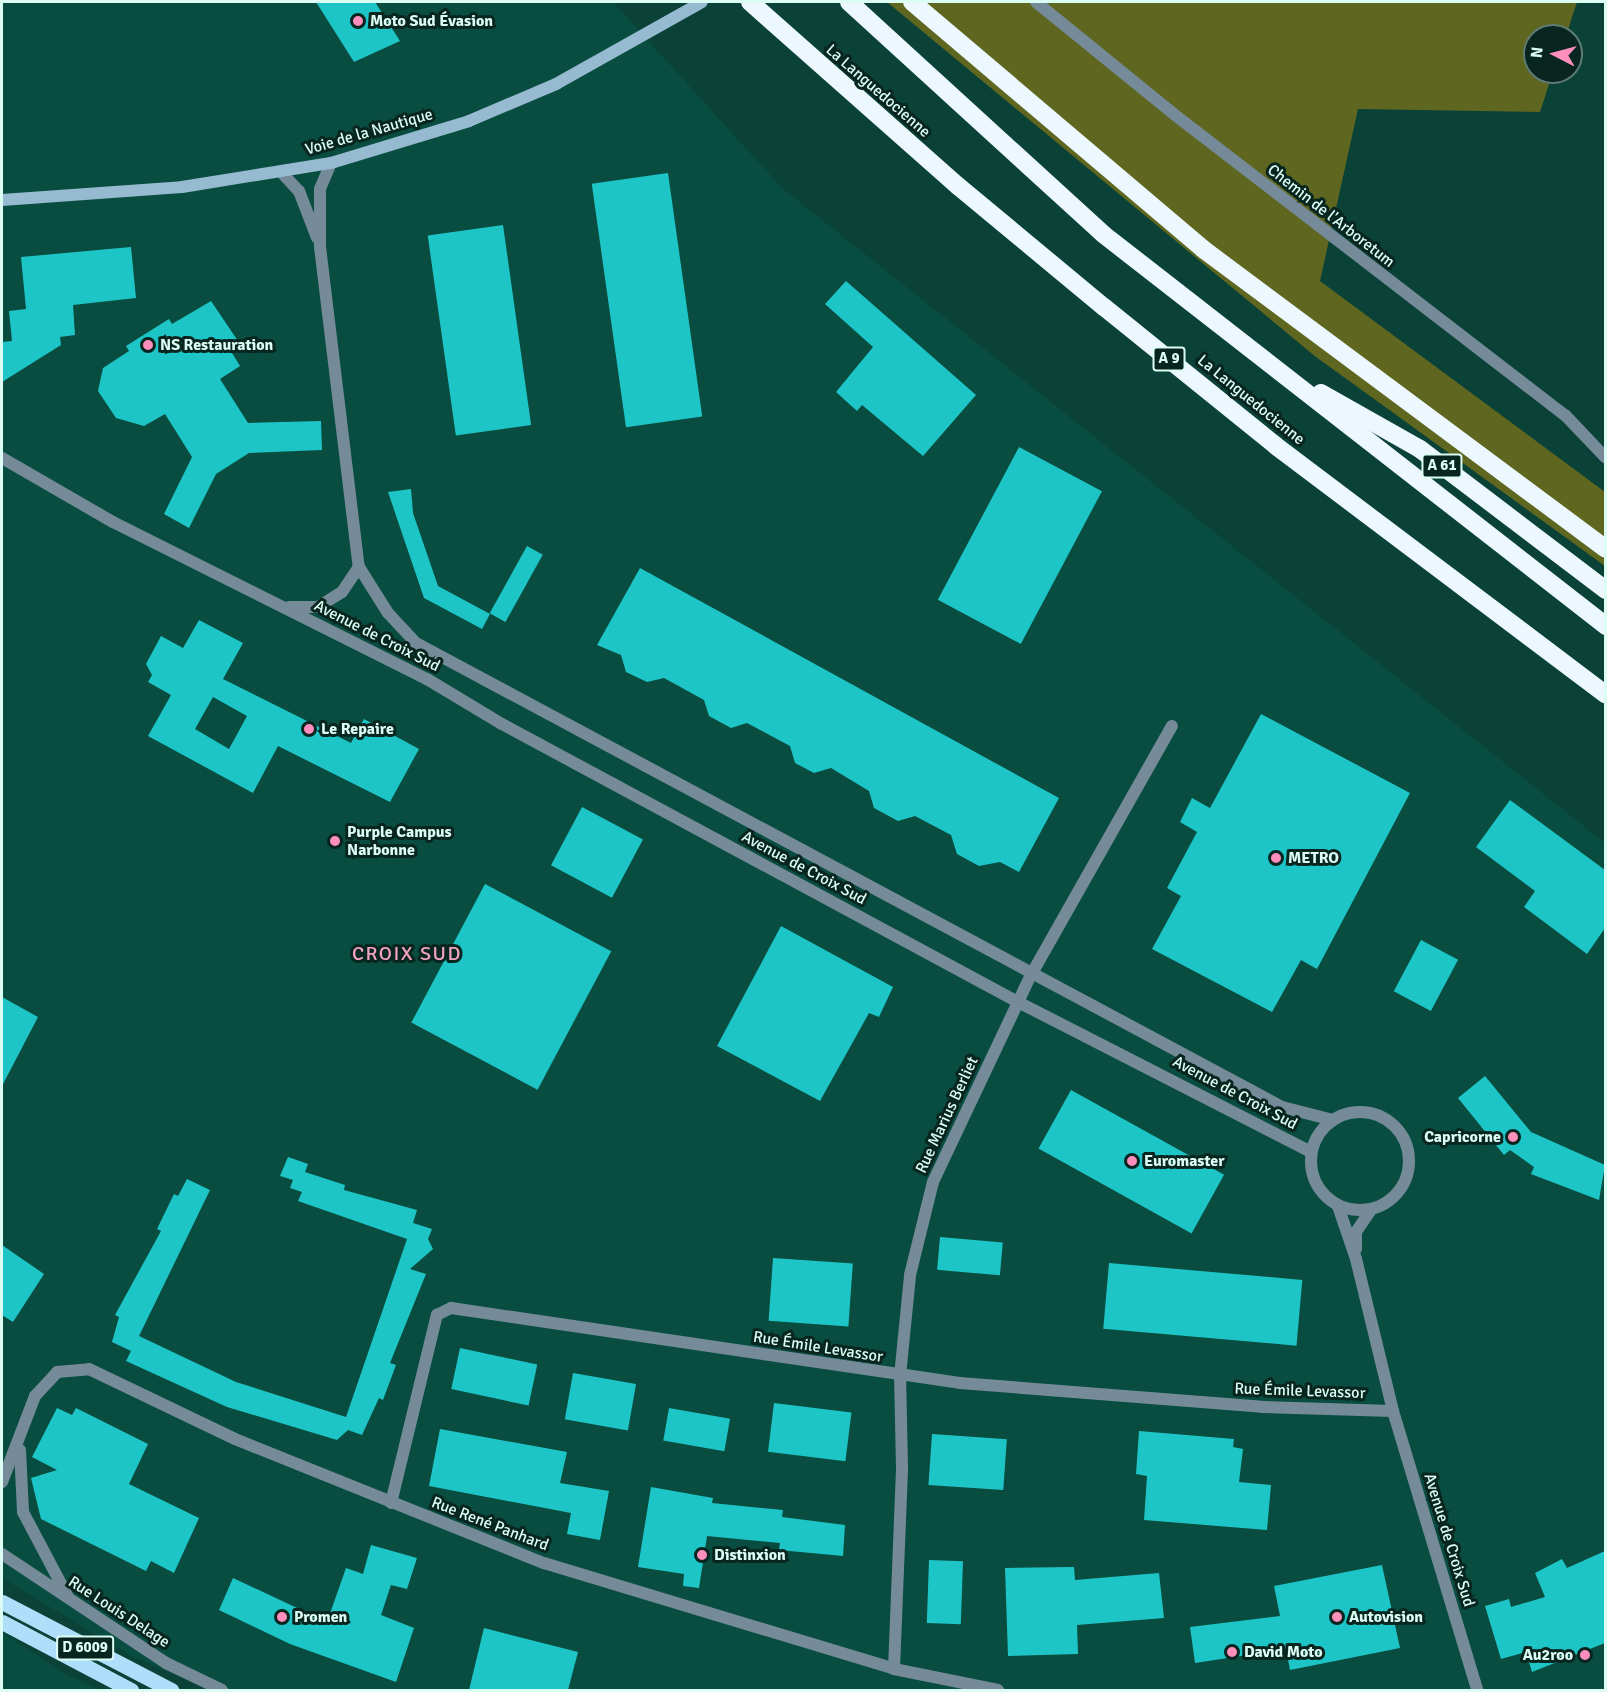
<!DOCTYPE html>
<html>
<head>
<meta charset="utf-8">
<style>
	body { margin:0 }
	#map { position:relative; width:1607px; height:1692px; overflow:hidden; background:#0a4237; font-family:Signika,sans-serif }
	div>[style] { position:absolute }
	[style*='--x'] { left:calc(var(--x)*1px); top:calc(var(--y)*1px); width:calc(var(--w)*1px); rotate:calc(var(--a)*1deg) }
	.built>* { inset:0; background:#094d40 }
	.green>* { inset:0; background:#5e661f }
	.building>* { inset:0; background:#1ec5c6; transform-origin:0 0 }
	.street>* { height:12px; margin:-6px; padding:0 6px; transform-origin:6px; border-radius:6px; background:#758b99 }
	.street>.ring { margin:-6px; padding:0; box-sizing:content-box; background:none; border:12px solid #758b99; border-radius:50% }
	.secondary>* { height:12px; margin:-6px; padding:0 6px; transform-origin:6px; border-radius:6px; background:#96bad0 }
	.primary>* { height:15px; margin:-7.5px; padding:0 7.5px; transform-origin:7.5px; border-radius:7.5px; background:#afdefb }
	.highway>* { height:18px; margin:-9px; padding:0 9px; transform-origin:9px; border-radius:9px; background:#ecf7fe }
	.dots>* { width:16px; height:16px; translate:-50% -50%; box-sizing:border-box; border:3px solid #08251f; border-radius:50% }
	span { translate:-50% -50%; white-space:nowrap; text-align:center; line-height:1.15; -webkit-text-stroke:6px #08251f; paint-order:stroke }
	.shield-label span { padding:2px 4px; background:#08251f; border:2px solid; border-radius:4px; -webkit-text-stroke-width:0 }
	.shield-label { font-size:15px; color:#dcfdf3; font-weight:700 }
	.poi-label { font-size:16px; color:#dcfdf3; font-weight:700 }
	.left { translate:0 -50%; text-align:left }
	.right { translate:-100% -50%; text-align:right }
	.street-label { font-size:16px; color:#dcfdf3 }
	.quarter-label { font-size:20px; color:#f3a4c1; letter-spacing:1.5px }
	.frame { position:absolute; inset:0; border:3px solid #dcfdf3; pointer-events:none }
	.north { position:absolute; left:1523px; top:24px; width:60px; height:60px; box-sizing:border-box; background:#08251f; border:2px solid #5d7b74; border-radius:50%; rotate:276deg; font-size:16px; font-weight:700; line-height:24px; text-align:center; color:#dcfdf3 }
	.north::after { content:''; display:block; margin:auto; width:21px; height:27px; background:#fe8ebb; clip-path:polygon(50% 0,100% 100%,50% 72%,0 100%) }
</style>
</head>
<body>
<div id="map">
	<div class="built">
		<div style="clip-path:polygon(2px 2px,613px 2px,782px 188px,1605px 843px,1605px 1690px,209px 1690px,131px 1656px,2px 1578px)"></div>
		<div style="clip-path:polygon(2px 1632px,66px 1674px,99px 1690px,2px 1690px)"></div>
	</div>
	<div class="green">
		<div style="clip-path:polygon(887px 2px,1577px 2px,1566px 36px,1535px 36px,1535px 72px,1553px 72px,1540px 112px,1358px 109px,1320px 281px,1605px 492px,1605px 566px,1316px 357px)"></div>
	</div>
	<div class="building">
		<div style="clip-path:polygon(316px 2px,375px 2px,400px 41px,354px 62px)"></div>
		<div style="left:668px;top:173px;width:246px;height:77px;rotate:82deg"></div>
		<div style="left:503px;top:225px;width:202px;height:76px;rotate:82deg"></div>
		<div style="clip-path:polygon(131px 247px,136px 298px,73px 305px,75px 335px,60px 337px,61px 345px,2px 382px,2px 342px,12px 341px,9px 311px,26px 309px,21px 257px)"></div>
		<div style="clip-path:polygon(846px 281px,976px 395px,923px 456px,862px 405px,857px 411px,836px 392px,873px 347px,825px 304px)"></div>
		<div style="clip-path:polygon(211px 301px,238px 341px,229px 348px,240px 366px,220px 379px,248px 423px,321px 421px,322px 450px,249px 453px,216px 474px,189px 528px,164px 514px,192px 457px,165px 414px,144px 426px,116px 418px,98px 391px,103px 368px,129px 351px,126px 346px,169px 319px,172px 324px)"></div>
		<div style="left:1019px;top:447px;width:94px;height:173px;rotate:28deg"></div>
		<div style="clip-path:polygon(411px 489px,413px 513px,438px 586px,490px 614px,482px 629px,424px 598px,388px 492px)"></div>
		<div style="left:527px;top:546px;width:18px;height:77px;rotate:29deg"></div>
		<div style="clip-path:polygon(640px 568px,1059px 798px,1019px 872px,1000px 862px,979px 866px,957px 854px,951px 835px,915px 816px,898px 821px,874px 808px,869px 791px,831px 768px,814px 773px,795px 763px,790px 746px,747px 723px,731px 728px,709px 716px,704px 700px,664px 678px,647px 682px,626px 672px,621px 655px,597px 645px)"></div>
		<div style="clip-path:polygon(evenodd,199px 620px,243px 643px,223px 679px,351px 743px,364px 719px,419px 749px,390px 802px,278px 746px,253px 793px,148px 736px,171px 695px,148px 682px,152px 675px,146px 664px,161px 636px,183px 648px,199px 620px,213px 697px,247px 716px,229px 749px,195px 729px,213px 697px)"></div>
		<div style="clip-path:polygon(1261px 714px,1410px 793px,1317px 969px,1301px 960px,1272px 1012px,1152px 949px,1181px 896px,1167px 888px,1197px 832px,1180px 822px,1192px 798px,1210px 808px)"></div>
		<div style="clip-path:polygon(1510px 800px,1605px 870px,1605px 928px,1587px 954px,1524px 907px,1535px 891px,1476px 847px)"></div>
		<div style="left:582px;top:807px;width:69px;height:66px;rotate:28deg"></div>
		<div style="left:485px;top:884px;width:143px;height:157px;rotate:28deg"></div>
		<div style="clip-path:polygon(781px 926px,893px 987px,879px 1017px,869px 1013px,820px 1101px,717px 1046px)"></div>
		<div style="left:1421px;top:940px;width:42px;height:58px;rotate:28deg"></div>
		<div style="clip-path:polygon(2px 997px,38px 1017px,2px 1086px)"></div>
		<div style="clip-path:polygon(1485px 1076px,1531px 1132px,1605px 1165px,1599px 1200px,1531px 1174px,1534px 1167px,1510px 1150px,1504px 1155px,1458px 1098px)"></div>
		<div style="left:1071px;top:1090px;width:175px;height:67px;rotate:29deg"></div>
		<div style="clip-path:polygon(288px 1157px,308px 1164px,305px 1172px,345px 1185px,344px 1190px,417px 1210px,413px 1223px,432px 1229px,428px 1239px,433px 1249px,410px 1269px,426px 1274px,390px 1363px,396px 1365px,383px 1400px,379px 1398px,362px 1435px,348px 1430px,337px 1440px,227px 1407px,126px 1361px,131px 1351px,112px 1342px,119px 1317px,115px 1315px,161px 1231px,157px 1229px,174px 1194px,178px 1196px,187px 1179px,210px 1190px,139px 1336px,236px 1382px,346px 1417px,407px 1239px,298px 1201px,302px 1192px,290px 1188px,293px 1180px,280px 1176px)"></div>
		<div style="left:940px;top:1237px;width:63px;height:33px;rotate:5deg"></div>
		<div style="clip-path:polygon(2px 1245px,44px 1274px,13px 1322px,2px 1315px)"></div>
		<div style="left:773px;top:1258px;width:80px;height:63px;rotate:4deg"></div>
		<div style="left:1109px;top:1263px;width:194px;height:66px;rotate:5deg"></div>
		<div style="left:460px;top:1348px;width:79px;height:42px;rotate:12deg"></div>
		<div style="left:573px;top:1373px;width:64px;height:47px;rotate:10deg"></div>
		<div style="left:774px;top:1403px;width:78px;height:49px;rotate:7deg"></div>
		<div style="clip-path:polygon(57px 1408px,72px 1415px,76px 1408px,148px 1444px,129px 1484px,199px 1518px,174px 1573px,151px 1561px,146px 1571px,41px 1519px,31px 1478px,57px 1470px,32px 1457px)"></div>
		<div style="left:669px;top:1408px;width:62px;height:33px;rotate:10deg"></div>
		<div style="clip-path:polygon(440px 1429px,567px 1452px,560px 1483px,609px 1491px,600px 1540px,567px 1534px,571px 1513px,429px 1486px)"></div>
		<div style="clip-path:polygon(1139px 1431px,1234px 1439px,1233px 1447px,1243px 1449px,1239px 1482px,1271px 1485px,1267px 1530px,1144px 1520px,1147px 1476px,1136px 1474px)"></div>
		<div style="left:932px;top:1434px;width:75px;height:51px;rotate:4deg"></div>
		<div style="clip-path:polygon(651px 1487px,713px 1498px,712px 1503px,783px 1510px,782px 1517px,845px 1525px,843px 1556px,779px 1550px,780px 1543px,707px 1536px,699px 1588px,683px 1586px,684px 1574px,638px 1567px)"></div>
		<div style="clip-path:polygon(371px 1545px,417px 1558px,407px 1589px,391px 1585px,381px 1615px,414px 1628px,396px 1682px,290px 1644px,219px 1610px,233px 1578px,327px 1622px,346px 1568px,363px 1574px)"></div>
		<div style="clip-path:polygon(1605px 1551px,1605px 1643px,1532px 1672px,1526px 1652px,1501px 1659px,1485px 1606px,1509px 1599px,1511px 1607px,1545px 1597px,1535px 1573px,1562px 1559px,1567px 1568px)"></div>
		<div style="left:929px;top:1560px;width:34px;height:63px;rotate:2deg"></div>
		<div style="clip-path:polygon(1382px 1565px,1400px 1648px,1290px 1670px,1286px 1649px,1195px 1663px,1190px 1627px,1280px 1616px,1274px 1586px)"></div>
		<div style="clip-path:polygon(1074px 1567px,1075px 1580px,1159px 1573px,1164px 1618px,1077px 1625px,1078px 1654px,1008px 1656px,1005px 1568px)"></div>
		<div style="clip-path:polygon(484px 1628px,578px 1652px,568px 1690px,469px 1690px)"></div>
	</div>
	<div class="street">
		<div style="--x:1036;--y:2;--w:179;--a:39.1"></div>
		<div style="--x:1175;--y:115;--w:492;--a:37.6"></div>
		<div style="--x:1565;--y:415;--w:59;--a:46.4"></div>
		<div style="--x:331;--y:163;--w:28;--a:113"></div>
		<div style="--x:320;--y:189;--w:58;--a:90"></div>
		<div style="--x:320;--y:247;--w:322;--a:83.1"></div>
		<div style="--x:359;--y:567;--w:54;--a:57.8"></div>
		<div style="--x:388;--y:613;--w:41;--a:47"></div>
		<div style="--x:416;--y:643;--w:982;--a:28.18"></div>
		<div style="--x:1282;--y:1107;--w:53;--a:14.3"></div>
		<div style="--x:282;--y:173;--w:25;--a:47"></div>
		<div style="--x:299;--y:191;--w:50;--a:69"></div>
		<div style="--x:2;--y:458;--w:128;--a:30"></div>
		<div style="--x:113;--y:522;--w:351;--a:26.6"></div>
		<div style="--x:427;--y:679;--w:87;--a:31"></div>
		<div style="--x:502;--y:724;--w:586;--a:28.31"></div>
		<div style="--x:1018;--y:1002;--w:329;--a:27.1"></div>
		<div style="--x:289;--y:607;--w:29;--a:0"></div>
		<div style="--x:318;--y:607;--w:28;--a:-32"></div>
		<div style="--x:342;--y:592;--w:30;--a:-56"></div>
		<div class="ring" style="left:1311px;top:1112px;width:86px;height:86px"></div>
		<div style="--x:1338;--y:1206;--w:56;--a:71.2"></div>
		<div style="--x:1356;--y:1259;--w:156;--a:76.3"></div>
		<div style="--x:1393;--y:1411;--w:291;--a:73.2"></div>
		<div style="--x:1356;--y:1249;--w:17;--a:-90"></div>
		<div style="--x:1356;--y:1232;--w:27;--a:-56"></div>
		<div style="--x:20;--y:1450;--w:62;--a:87.2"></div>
		<div style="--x:23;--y:1512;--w:94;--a:62.1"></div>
		<div style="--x:2;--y:1482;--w:92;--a:-69"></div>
		<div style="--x:35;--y:1396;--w:33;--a:-47"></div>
		<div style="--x:57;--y:1372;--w:32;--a:-5"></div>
		<div style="--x:89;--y:1369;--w:162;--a:25.6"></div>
		<div style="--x:235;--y:1439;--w:333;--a:21.9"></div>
		<div style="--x:544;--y:1563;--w:366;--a:16.8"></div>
		<div style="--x:894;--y:1669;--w:106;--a:11.4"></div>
		<div style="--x:391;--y:1503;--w:194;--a:-76.3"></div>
		<div style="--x:437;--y:1315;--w:16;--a:-27"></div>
		<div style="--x:451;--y:1308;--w:514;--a:8.38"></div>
		<div style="--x:960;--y:1383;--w:303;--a:4.5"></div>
		<div style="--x:1262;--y:1407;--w:131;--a:1.7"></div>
		<div style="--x:2;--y:1554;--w:197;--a:33.6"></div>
		<div style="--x:166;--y:1663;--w:62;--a:25.7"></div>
		<div style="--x:894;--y:1669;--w:201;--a:-87.7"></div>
		<div style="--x:902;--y:1468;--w:92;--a:-91.2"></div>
		<div style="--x:900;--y:1376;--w:101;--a:-84.3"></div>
		<div style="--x:910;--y:1275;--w:96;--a:-76.1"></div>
		<div style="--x:933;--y:1182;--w:229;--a:-64.7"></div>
		<div style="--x:1031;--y:975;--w:286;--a:-60.5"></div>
	</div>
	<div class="secondary">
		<div style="--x:2;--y:200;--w:180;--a:-4.1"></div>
		<div style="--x:182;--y:187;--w:151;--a:-9.2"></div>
		<div style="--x:331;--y:163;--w:144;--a:-16.9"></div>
		<div style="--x:469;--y:121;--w:95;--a:-23"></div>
		<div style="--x:556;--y:84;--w:167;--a:-29.3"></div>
	</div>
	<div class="primary">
		<div style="--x:2;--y:1602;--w:191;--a:27.5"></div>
		<div style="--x:2;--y:1622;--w:146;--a:27.8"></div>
	</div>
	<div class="highway">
		<div style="--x:750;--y:2;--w:278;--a:41.5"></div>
		<div style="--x:958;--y:186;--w:190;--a:39.7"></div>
		<div style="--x:1104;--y:307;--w:221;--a:38.9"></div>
		<div style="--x:1276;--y:446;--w:413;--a:37"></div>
		<div style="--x:849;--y:2;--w:344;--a:42.4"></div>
		<div style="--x:1103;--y:234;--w:638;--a:37.93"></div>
		<div style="--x:912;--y:2;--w:382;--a:40.3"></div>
		<div style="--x:1203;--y:249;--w:502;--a:36.66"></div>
		<div style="--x:1321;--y:393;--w:114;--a:29.5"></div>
		<div style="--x:1420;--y:449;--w:233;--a:37.2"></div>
	</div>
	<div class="dots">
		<div style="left:358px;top:21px;background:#fe8ebb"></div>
		<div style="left:148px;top:345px;background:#fe8ebb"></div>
		<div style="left:309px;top:729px;background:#fe8ebb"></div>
		<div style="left:335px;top:841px;background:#fe8ebb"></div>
		<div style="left:1276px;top:858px;background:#fe8ebb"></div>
		<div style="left:1513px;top:1137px;background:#fe8ebb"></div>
		<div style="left:1132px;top:1161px;background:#fe8ebb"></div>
		<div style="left:702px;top:1555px;background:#fe8ebb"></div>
		<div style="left:282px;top:1617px;background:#fe8ebb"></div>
		<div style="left:1337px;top:1617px;background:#fe8ebb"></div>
		<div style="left:1232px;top:1652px;background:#fe8ebb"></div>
		<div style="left:1585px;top:1655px;background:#fe8ebb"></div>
	</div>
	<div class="shield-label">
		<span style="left:1169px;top:359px">A 9</span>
		<span style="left:1442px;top:466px">A 61</span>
		<span style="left:85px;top:1648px">D 6009</span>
	</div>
	<div class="poi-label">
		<span class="left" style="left:370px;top:21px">Moto Sud Évasion</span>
		<span class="left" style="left:160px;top:345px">NS Restauration</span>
		<span class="left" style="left:321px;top:729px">Le Repaire</span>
		<span class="left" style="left:347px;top:841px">Purple Campus<br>Narbonne</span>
		<span class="left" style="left:1288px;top:858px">METRO</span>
		<span class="right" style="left:1501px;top:1137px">Capricorne</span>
		<span class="left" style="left:1144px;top:1161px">Euromaster</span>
		<span class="left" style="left:714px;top:1555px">Distinxion</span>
		<span class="left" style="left:294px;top:1617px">Promen</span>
		<span class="left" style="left:1349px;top:1617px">Autovision</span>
		<span class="left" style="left:1244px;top:1652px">David Moto</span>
		<span class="right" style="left:1573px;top:1655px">Au2roo</span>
	</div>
	<div class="street-label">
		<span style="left:878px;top:91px;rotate:41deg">La Languedocienne</span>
		<span style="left:369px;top:132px;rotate:-16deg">Voie de la Nautique</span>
		<span style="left:1331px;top:216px;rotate:38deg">Chemin de l'Arboretum</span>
		<span style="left:1251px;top:400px;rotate:39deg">La Languedocienne</span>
		<span style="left:377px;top:636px;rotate:27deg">Avenue de Croix Sud</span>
		<span style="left:804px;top:868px;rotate:28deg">Avenue de Croix Sud</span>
		<span style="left:1235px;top:1093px;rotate:28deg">Avenue de Croix Sud</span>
		<span style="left:947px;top:1115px;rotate:-65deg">Rue Marius Berliet</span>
		<span style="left:818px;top:1347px;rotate:9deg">Rue Émile Levassor</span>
		<span style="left:1300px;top:1391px;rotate:2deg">Rue Émile Levassor</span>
		<span style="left:490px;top:1524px;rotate:21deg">Rue René Panhard</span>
		<span style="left:1449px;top:1540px;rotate:73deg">Avenue de Croix Sud</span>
		<span style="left:119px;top:1612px;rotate:33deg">Rue Louis Delage</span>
	</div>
	<div class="quarter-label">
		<span style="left:407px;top:953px">CROIX SUD</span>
	</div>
	<div class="frame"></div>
	<div class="north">N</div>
</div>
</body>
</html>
